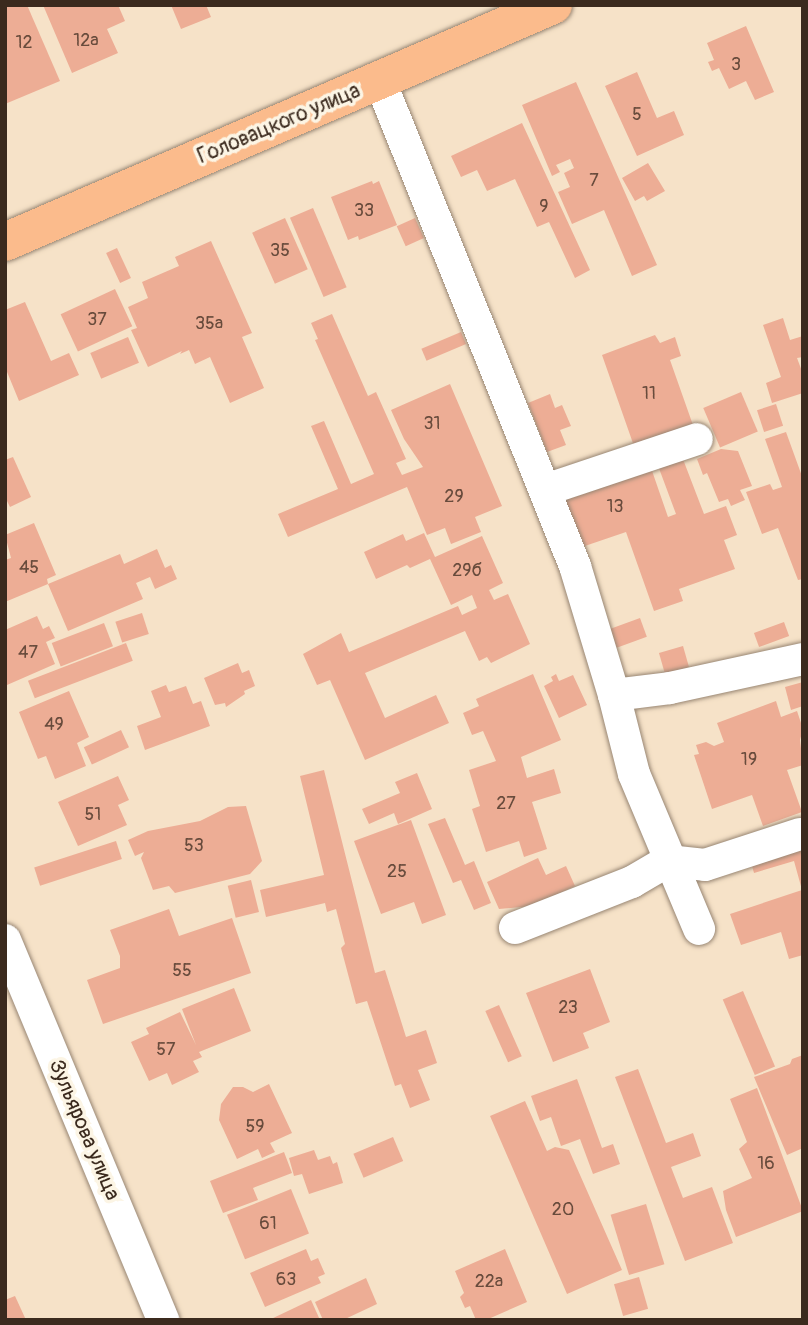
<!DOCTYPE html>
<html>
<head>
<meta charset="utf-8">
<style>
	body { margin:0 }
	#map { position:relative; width:808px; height:1325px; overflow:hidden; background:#f6e2c8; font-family:Pangolin,sans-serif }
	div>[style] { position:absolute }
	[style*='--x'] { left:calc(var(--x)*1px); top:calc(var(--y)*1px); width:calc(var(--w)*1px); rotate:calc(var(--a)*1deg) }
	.building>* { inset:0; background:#edad95; transform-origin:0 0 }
	.roads { filter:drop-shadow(0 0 2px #988673) drop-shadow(0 0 2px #988673) }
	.minor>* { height:32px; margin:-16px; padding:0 16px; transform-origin:16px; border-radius:16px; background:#fff }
	.major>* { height:38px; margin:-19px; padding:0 19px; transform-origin:19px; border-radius:19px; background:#fbbb8c }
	span { translate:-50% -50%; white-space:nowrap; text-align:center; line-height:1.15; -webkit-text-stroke:7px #fcf5e5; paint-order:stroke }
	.number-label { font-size:18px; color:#684b3c }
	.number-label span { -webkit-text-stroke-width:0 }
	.street-label { font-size:21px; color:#3b2a1e }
	.frame { position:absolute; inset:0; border:7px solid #3b2a1e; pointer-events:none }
</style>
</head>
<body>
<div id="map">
	<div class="building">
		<div style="clip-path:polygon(5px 5px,27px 5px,60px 81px,5px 104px)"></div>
		<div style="clip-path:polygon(43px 5px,118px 5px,125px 21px,107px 29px,118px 53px,72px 73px)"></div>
		<div style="clip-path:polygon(171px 5px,206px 5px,211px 17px,181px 29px)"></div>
		<div style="clip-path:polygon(746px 26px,774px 92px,755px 100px,746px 81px,729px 89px,719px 68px,712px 71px,708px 62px,714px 60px,707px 43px)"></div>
		<div style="clip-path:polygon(637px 72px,657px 118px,674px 111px,684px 135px,637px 156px,605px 86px)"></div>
		<div style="clip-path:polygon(576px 82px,657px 265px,632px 276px,604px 210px,572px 224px,558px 192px,570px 187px,564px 173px,574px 168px,570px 159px,556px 165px,560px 172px,552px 176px,522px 105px)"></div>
		<div style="clip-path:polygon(522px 123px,590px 270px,575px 278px,549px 222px,537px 227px,515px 179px,487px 191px,477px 170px,461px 177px,451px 156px)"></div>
		<div style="clip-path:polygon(648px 163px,665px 191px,647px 201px,644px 196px,635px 201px,622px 178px)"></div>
		<div style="clip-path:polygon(372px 181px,373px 184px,379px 181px,397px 225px,359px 240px,358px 236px,348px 240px,331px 197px)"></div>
		<div style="left:313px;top:208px;width:86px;height:25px;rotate:67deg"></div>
		<div style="left:285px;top:218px;width:56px;height:36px;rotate:66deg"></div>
		<div style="left:415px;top:218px;width:22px;height:20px;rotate:66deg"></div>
		<div style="clip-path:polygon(211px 241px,252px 333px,242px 337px,264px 388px,230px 403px,210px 357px,195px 364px,189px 350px,180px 354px,182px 351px,148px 367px,131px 330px,137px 328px,128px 307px,148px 298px,142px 282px,179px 266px,175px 257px)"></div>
		<div style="left:117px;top:248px;width:33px;height:12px;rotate:65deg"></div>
		<div style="left:115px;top:289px;width:41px;height:60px;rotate:65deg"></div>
		<div style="clip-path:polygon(25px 302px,51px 361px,69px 353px,79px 375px,19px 401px,5px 367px,5px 310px)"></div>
		<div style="clip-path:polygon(332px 314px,368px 396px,376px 392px,406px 459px,396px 463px,402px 475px,423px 467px,404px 439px,391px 410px,450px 384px,502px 506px,475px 517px,481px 532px,451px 544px,445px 528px,427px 535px,407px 487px,288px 537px,278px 514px,338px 489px,311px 426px,324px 421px,351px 484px,374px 474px,315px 340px,318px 339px,311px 323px)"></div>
		<div style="clip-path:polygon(783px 318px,790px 340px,803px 336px,803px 357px,797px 358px,803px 374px,803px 393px,772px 403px,766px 383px,781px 377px,763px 325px)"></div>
		<div style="left:461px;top:332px;width:13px;height:43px;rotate:67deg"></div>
		<div style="clip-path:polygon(655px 335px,660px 343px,675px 337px,681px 356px,670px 360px,694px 428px,635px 449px,602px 355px)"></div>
		<div style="left:128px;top:337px;width:28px;height:41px;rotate:67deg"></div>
		<div style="left:741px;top:392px;width:43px;height:41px;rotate:67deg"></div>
		<div style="clip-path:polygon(550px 394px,555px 408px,562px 405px,571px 426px,560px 430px,566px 445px,547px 452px,528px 403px)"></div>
		<div style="left:776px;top:404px;width:23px;height:20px;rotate:72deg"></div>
		<div style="clip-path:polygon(786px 432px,803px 479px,803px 579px,798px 580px,778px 528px,762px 534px,746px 492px,770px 484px,773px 490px,782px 487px,765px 439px)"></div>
		<div style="clip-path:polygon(721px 449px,738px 451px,752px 486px,740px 490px,745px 500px,731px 506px,728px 499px,719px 502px,707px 473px,703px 475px,697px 459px)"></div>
		<div style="clip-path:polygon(681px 454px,704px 514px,726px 506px,737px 535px,724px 540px,735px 569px,679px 589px,683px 601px,654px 611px,626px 532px,579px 548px,561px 497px,650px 465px,668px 517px,676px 514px,657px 463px)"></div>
		<div style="clip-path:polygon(13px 457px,31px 497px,10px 507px,5px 497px,5px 460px)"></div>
		<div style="clip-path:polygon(34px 523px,56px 575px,47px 579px,48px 584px,5px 602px,5px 560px,11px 558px,5px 535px)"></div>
		<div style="clip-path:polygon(424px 533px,435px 557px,482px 536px,503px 583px,489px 590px,494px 600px,508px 594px,530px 644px,491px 663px,487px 657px,479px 661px,465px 631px,365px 673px,385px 718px,436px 695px,449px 723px,365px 760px,330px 680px,317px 685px,303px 654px,341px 633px,349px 652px,458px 606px,462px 615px,477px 608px,472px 595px,451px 605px,430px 559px,410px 568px,407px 565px,376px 579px,364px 552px,403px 534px,406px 541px)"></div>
		<div style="clip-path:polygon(157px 549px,165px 568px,171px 565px,177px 579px,155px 589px,150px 577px,136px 583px,143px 599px,68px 631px,48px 584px,120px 554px,124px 564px)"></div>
		<div style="left:142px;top:613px;width:22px;height:28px;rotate:72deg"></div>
		<div style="clip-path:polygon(37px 616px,43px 629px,49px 626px,55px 638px,46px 642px,55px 664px,7px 685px,5px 630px)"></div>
		<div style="left:640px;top:618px;width:20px;height:32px;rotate:70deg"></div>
		<div style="left:784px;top:622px;width:15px;height:32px;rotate:70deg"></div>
		<div style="left:104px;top:623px;width:25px;height:56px;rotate:69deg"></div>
		<div style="left:126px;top:643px;width:19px;height:105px;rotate:69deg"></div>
		<div style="left:683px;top:646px;width:22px;height:25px;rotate:74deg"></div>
		<div style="clip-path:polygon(238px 663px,242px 673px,249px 670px,255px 686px,244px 691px,245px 694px,226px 707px,225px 703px,215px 705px,204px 678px)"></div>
		<div style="clip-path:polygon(533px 674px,561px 740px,521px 757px,527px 778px,554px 769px,561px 793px,532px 802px,547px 849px,524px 857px,519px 841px,486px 852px,472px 809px,480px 806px,469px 770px,496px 761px,483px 731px,472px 735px,463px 713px,479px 706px,476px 699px)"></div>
		<div style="clip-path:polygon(556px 674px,559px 681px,573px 675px,587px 705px,559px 718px,544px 686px,553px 681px,551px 677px)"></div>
		<div style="clip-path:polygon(803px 682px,803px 706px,791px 710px,785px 687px)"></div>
		<div style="clip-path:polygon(166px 685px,169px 692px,186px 686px,193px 704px,201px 701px,210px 726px,145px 750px,137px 726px,161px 717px,151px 691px)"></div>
		<div style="clip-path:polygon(69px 691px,89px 737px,77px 743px,86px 766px,55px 779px,46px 756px,38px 759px,19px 712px)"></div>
		<div style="clip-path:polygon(776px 701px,781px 717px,797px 711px,803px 729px,800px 740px,803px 765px,787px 770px,802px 812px,763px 826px,752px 795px,712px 809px,694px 755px,699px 754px,696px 745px,706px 742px,714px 746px,724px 742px,717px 723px)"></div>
		<div style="left:121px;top:730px;width:19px;height:41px;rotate:65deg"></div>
		<div style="clip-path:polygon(324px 770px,375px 973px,385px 970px,406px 1037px,426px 1030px,437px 1063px,418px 1070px,430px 1100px,410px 1108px,401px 1084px,395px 1086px,367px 1001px,356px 1004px,341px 948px,345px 944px,336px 909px,327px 912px,325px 903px,266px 917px,260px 890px,324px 875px,300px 776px)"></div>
		<div style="clip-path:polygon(417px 773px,432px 809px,398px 824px,394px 813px,369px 824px,362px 809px,400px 793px,395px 782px)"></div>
		<div style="clip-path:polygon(118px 776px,129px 800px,118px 805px,127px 825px,78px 846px,58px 802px)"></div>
		<div style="clip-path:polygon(246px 806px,262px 861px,250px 874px,175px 893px,169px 886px,153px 890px,141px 858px,144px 852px,135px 856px,128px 840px,148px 831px,200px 821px,228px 807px)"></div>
		<div style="clip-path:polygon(445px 818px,465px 865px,474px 861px,491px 903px,474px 910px,461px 880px,453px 883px,428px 824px)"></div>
		<div style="clip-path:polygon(411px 820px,446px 915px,422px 924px,414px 902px,381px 914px,354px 841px)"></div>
		<div style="left:116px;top:841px;width:19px;height:86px;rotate:72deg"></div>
		<div style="clip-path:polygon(803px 841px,803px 955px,789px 959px,781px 932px,741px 945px,730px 914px,802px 890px,794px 861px,754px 873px,749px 856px)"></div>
		<div style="clip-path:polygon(538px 858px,546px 875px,566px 866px,575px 886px,532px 906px,499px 909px,487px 882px)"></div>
		<div style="left:251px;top:880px;width:33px;height:24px;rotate:76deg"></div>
		<div style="clip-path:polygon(169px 909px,179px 936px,232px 918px,251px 973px,103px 1024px,87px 980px,120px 968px,120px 956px,110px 930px)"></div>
		<div style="clip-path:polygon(590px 969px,610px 1022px,583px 1033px,589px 1048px,553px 1062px,526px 993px)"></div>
		<div style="clip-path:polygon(234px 988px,251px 1031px,199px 1052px,202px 1057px,193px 1061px,199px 1072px,172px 1085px,167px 1073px,149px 1081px,131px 1042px,149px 1034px,146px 1028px,180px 1012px,196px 1045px,182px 1009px)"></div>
		<div style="left:743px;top:991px;width:82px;height:22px;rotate:67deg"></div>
		<div style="left:499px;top:1005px;width:56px;height:15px;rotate:66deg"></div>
		<div style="clip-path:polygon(803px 1055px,803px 1148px,787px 1155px,754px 1077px,790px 1064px,792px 1059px)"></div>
		<div style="clip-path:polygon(638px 1069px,666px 1143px,693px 1133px,701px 1156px,671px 1167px,683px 1198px,712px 1187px,733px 1243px,685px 1261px,615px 1077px)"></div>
		<div style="clip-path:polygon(577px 1079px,602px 1148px,613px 1144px,620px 1164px,593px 1174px,580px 1139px,561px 1146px,551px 1117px,540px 1121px,531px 1096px)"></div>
		<div style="clip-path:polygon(269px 1084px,292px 1133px,270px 1143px,275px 1152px,262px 1158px,258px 1149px,237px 1159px,219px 1120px,221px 1104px,233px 1087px,243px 1087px,253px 1092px)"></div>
		<div style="clip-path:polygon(757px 1088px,803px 1211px,736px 1237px,726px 1210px,723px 1191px,752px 1178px,739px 1149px,747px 1142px,730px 1099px)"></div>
		<div style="clip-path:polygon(525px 1101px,547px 1151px,555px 1147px,569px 1150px,622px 1270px,567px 1294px,490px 1116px)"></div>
		<div style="left:393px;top:1137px;width:26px;height:43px;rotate:67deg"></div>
		<div style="clip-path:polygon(314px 1150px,318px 1160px,330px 1156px,333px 1164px,337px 1162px,343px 1183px,309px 1194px,302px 1174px,294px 1176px,289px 1158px)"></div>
		<div style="clip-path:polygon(284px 1152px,292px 1173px,253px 1188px,258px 1200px,223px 1213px,210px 1181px)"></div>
		<div style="left:291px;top:1189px;width:48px;height:69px;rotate:68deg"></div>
		<div style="left:646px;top:1204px;width:63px;height:37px;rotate:73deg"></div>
		<div style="clip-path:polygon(306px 1249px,311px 1261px,318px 1258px,325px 1274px,318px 1277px,321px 1283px,265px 1307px,250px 1273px)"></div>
		<div style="clip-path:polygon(505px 1249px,527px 1302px,486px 1320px,476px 1320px,470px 1306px,465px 1308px,460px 1297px,464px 1293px,455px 1271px)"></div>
		<div style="left:639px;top:1277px;width:33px;height:26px;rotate:74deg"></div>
		<div style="clip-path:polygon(366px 1278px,377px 1304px,343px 1320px,323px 1320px,315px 1302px)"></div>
		<div style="clip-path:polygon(15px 1296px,26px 1320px,5px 1320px,5px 1300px)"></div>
		<div style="clip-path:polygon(311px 1300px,320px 1320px,269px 1320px)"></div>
	</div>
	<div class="roads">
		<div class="minor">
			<div style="--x:380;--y:81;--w:523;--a:68.1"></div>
			<div style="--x:575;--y:566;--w:135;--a:73.2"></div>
			<div style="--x:614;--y:695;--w:81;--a:75.8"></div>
			<div style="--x:634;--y:774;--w:168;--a:67.2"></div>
			<div style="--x:545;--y:490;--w:160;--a:-18.5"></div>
			<div style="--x:614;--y:695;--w:56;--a:-7.1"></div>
			<div style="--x:670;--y:688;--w:136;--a:-12.3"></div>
			<div style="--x:515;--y:928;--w:126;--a:-21.5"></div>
			<div style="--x:632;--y:882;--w:42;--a:-30.3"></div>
			<div style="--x:668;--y:861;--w:37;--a:6"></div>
			<div style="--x:705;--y:865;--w:100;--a:-18.1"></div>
			<div style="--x:5;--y:940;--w:412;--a:67.4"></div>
		</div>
		<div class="major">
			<div style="--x:5;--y:242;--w:597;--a:-23.39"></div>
		</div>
	</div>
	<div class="number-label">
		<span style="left:86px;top:41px">12а</span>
		<span style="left:24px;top:43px">12</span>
		<span style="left:736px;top:65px">3</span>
		<span style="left:637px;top:115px">5</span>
		<span style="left:594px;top:181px">7</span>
		<span style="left:544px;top:207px">9</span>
		<span style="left:364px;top:211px">33</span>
		<span style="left:280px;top:251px">35</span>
		<span style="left:97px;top:320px">37</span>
		<span style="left:209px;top:324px">35а</span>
		<span style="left:649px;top:394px">11</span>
		<span style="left:432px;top:424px">31</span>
		<span style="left:454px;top:497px">29</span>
		<span style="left:615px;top:507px">13</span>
		<span style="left:29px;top:568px">45</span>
		<span style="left:467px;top:571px">29б</span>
		<span style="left:28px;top:653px">47</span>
		<span style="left:54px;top:725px">49</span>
		<span style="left:749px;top:760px">19</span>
		<span style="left:506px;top:804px">27</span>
		<span style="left:93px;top:815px">51</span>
		<span style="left:194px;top:846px">53</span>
		<span style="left:397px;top:872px">25</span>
		<span style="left:182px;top:971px">55</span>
		<span style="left:568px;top:1008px">23</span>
		<span style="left:166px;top:1050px">57</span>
		<span style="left:255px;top:1127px">59</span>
		<span style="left:766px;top:1164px">16</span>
		<span style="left:563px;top:1210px">20</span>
		<span style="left:268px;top:1224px">61</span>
		<span style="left:286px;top:1280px">63</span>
		<span style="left:489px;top:1282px">22а</span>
	</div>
	<div class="street-label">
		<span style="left:279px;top:124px;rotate:-23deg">Головацкого улица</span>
		<span style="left:84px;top:1130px;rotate:67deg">Зульярова улица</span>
	</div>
	<div class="frame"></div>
</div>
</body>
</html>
